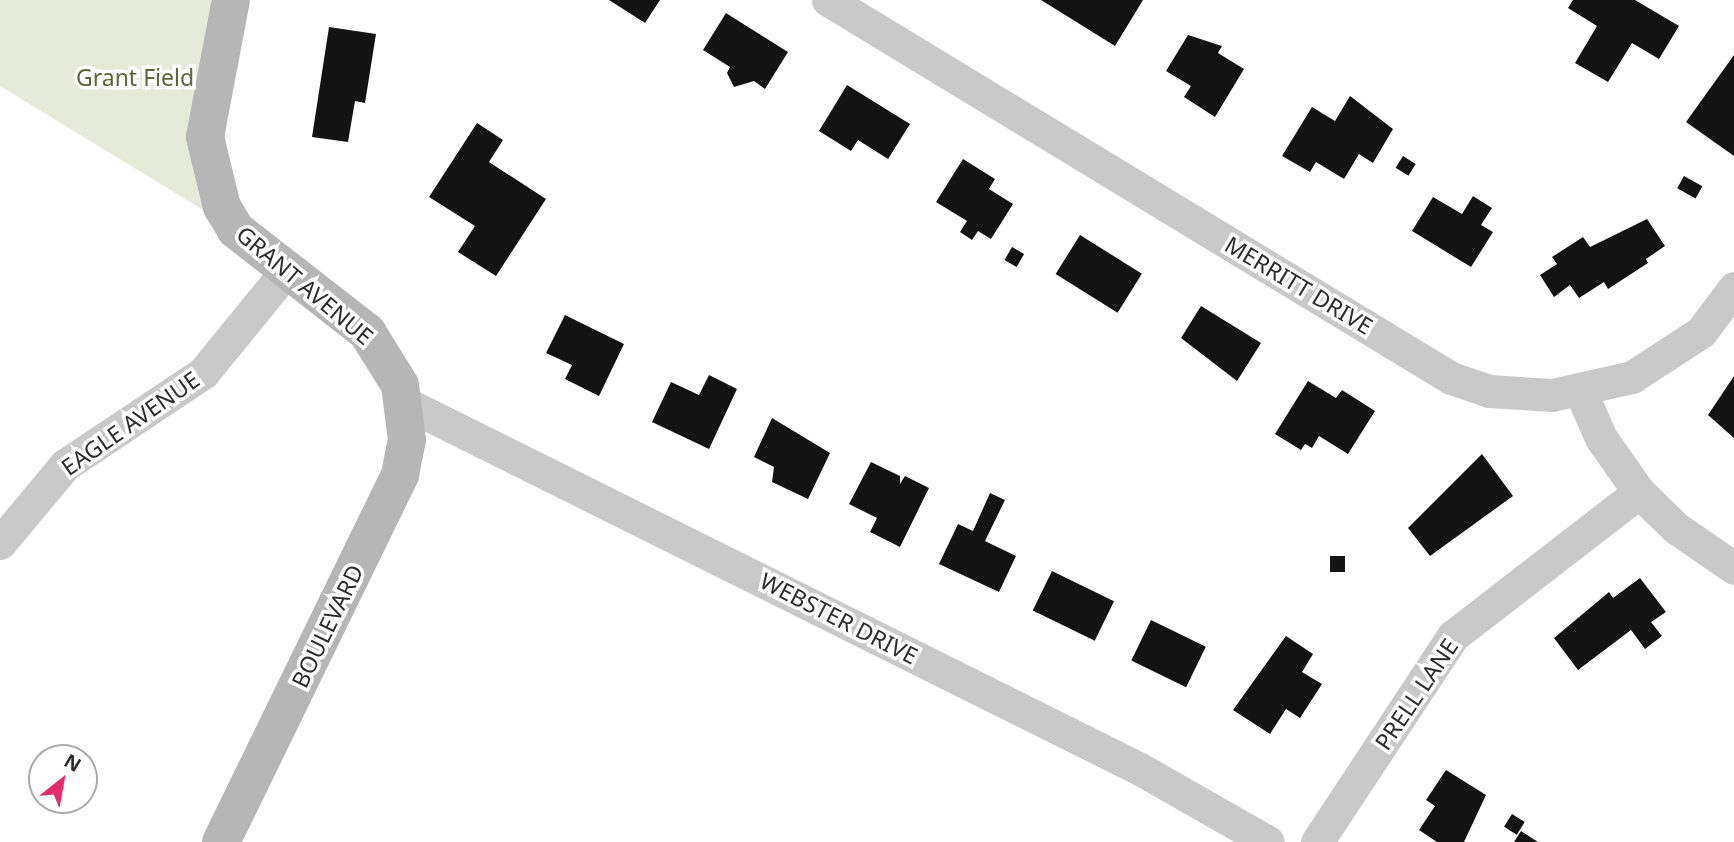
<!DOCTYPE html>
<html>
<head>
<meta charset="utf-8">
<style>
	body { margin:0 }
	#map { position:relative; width:1734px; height:842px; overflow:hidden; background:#fff; font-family:"Noto Sans",sans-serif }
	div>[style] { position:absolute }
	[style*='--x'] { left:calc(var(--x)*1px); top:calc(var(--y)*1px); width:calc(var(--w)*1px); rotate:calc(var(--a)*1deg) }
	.green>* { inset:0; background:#e6ead8 }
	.building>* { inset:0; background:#131313; transform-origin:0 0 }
	.street>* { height:33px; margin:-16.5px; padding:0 16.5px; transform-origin:16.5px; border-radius:16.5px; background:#c9c9c9 }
	.secondary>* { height:38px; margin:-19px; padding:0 19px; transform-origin:19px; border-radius:19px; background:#b6b6b6 }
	span { translate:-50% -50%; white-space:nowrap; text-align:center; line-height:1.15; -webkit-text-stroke:7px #fff; paint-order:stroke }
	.park-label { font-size:23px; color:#5b673a }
	.street-label { font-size:23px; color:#2c2c2c }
	.north { position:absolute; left:28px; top:744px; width:70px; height:70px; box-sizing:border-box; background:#fff; border:2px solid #ababab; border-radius:50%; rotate:31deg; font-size:19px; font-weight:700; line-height:28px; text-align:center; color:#2c2c2c }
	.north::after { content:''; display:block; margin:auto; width:24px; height:32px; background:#e52b6b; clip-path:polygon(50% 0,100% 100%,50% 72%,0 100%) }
</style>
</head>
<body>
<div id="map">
	<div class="green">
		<div style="clip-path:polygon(0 0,231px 0,209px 104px,236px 230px,0 86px)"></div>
	</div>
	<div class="building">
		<div style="clip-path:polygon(609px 0,660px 0,645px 23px)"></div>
		<div style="clip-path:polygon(1041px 0,1143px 0,1115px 46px)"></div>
		<div style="clip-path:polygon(1573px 0,1635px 0,1679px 26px,1659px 59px,1632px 43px,1608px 82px,1575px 63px,1597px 26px,1568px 8px)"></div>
		<div style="clip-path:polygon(726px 13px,788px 52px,765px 89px,754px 81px,734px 87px,727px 73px,730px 67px,703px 50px)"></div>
		<div style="clip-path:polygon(329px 27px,376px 34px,365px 103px,355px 101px,348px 142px,312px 137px)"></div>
		<div style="clip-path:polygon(1188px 35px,1222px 46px,1218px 53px,1244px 69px,1215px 117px,1184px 97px,1191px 86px,1166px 71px)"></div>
		<div style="clip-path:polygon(1734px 55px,1734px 156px,1686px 122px)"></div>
		<div style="clip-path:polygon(847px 85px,910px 124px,888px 159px,858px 140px,851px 151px,819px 131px)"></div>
		<div style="clip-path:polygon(1350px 96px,1393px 129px,1373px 163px,1359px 154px,1344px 179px,1316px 162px,1310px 172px,1282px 156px,1312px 107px,1335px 121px)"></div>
		<div style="clip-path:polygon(477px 123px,503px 140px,489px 162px,546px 199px,496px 276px,458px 252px,475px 226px,429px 197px)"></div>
		<div style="left:1403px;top:156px;width:15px;height:14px;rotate:32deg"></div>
		<div style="clip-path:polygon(963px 159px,995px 179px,989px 189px,1013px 204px,991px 239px,978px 231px,972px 240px,960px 232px,967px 221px,936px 202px)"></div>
		<div style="left:1684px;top:176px;width:21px;height:14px;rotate:29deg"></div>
		<div style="clip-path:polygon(1473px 196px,1492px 208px,1481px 225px,1493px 232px,1471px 267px,1412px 231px,1433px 197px,1462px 214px)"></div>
		<div style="clip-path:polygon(1647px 219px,1665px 246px,1646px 259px,1648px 263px,1608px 289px,1604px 282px,1579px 298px,1570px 285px,1554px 297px,1540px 275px,1557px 264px,1552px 257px,1583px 237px,1590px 247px)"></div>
		<div style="left:1080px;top:235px;width:73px;height:46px;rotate:32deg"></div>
		<div style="left:1012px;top:247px;width:14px;height:15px;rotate:30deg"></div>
		<div style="clip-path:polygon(1201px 306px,1261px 343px,1237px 381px,1181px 338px)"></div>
		<div style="clip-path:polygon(565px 315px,624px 344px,599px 396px,565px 379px,572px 365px,546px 353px)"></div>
		<div style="clip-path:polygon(709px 375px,737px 389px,709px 449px,652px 422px,671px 382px,699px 395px)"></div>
		<div style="clip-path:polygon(1734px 376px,1734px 438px,1708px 415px)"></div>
		<div style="clip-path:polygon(1308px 381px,1336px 398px,1342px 390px,1375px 411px,1348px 454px,1319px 436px,1312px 448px,1305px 444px,1301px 450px,1275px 434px)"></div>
		<div style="clip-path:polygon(772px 418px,830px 453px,808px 499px,772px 482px,774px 467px,754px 457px)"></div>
		<div style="clip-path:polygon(1482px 454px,1513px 496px,1430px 556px,1408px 528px)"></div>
		<div style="clip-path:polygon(871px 462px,900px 476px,900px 484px,905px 476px,929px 488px,900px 547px,870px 532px,877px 518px,849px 504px)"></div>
		<div style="clip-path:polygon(990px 493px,1005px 500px,985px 541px,1016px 556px,999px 592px,939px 564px,958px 524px,973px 531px)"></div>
		<div style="left:1330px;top:556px;width:15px;height:16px"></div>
		<div style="left:1052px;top:571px;width:69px;height:44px;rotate:26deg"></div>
		<div style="clip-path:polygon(1640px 578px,1666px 612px,1651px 622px,1662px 636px,1645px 649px,1631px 630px,1578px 670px,1554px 638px,1609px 592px,1613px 598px)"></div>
		<div style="left:1151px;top:620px;width:61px;height:45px;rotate:26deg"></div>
		<div style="clip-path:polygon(1286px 636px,1313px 654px,1302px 672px,1322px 684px,1300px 718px,1286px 709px,1270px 734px,1233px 710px)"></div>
		<div style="clip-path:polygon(1446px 770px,1486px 795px,1464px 842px,1437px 842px,1419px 830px,1435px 806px,1426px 800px)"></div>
		<div style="left:1512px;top:814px;width:15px;height:15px;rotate:32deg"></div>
		<div style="clip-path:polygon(1521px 831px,1538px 842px,1514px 842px)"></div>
	</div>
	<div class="street">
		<div style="--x:828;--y:0;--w:729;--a:31.25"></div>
		<div style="--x:1451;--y:378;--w:40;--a:18.9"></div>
		<div style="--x:1489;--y:391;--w:63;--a:3.6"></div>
		<div style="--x:1552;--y:395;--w:82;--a:-12.7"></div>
		<div style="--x:1632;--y:377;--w:82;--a:-33.1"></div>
		<div style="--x:1701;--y:332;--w:55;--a:-53.1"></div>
		<div style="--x:1580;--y:390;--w:52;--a:66.4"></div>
		<div style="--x:1601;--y:438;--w:66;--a:54.9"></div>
		<div style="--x:1639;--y:492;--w:52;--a:44.2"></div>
		<div style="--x:1676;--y:528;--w:70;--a:34.6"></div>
		<div style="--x:405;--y:403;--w:821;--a:26.47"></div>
		<div style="--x:1140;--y:769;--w:147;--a:29.7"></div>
		<div style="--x:0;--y:543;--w:102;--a:-50.2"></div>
		<div style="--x:65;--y:465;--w:166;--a:-33.7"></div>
		<div style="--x:203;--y:373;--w:133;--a:-50.8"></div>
		<div style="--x:1317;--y:842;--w:247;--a:-56.6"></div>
		<div style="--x:1453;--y:636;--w:235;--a:-37.7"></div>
	</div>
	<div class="secondary">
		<div style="--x:221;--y:842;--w:408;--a:-64"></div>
		<div style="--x:400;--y:475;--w:36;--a:-79"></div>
		<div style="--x:407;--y:440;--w:55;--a:-97.3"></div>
		<div style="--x:400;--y:385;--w:62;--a:-121.9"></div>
		<div style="--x:367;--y:332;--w:166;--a:-142.1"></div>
		<div style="--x:236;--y:230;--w:27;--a:-121"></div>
		<div style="--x:222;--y:207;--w:72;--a:-103.7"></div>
		<div style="--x:205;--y:137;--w:139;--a:-79.3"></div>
	</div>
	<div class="park-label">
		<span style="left:135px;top:77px">Grant Field</span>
	</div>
	<div class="street-label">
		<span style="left:305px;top:285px;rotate:40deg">GRANT AVENUE</span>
		<span style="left:1299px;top:285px;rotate:31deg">MERRITT DRIVE</span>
		<span style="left:130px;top:423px;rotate:-35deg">EAGLE AVENUE</span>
		<span style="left:839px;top:618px;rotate:27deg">WEBSTER DRIVE</span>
		<span style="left:327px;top:626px;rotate:-64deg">BOULEVARD</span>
		<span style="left:1416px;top:694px;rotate:-56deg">PRELL LANE</span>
	</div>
	<div class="north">N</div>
</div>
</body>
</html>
